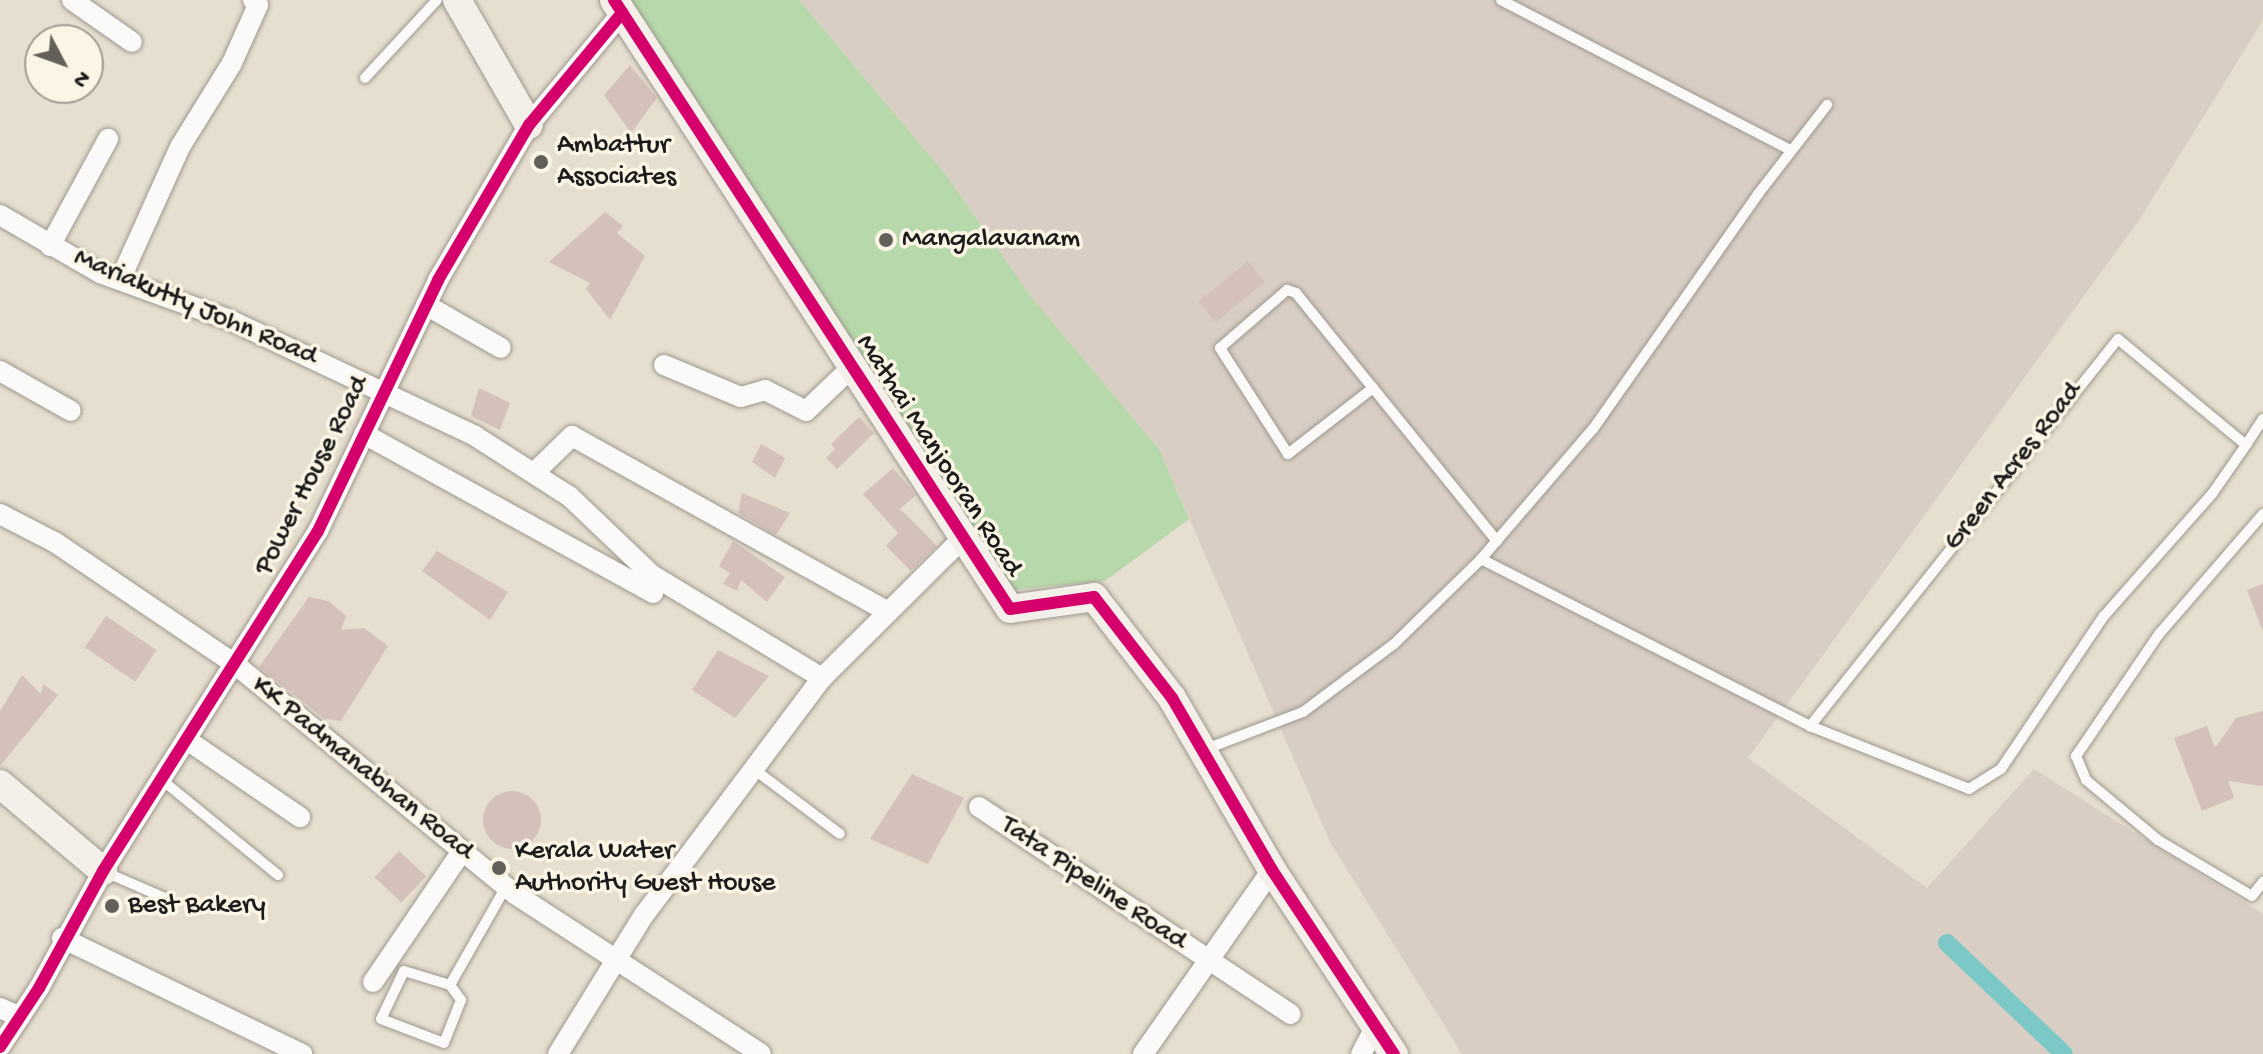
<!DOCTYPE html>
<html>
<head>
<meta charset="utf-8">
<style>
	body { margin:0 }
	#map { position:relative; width:2263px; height:1054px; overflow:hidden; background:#e6dece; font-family:"Gochi Hand",sans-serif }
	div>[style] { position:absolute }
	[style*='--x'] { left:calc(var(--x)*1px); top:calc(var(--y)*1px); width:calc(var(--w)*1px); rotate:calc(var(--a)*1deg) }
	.industrial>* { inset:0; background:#d9cec4 }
	.green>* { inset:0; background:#b7d8aa }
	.canal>* { height:18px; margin:-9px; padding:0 9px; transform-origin:9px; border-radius:9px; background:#7cc8c6 }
	.building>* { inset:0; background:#d4c1ba; transform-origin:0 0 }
	.round { border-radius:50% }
	.roads { filter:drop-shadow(0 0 2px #9d988f) drop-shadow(0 0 2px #9d988f) }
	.lane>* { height:10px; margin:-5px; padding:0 5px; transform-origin:5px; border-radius:5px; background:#fbfaf8 }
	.street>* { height:20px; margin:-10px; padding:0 10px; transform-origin:10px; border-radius:10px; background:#fbfaf8 }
	.secondary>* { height:28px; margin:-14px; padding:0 14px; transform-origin:14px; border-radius:14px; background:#f4f0e9 }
	.cycleway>* { height:12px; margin:-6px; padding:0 6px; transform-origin:6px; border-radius:6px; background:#d6006c }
	.dots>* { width:22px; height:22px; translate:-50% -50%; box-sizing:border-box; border:4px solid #fcf5e5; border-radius:50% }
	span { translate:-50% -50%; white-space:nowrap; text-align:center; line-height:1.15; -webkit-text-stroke:7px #fcf5e5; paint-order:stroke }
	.poi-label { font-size:28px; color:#1c1c1c }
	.left { translate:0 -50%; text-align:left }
	.street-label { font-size:28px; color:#1c1c1c }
	.north { position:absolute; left:24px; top:24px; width:80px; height:80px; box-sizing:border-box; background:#fcf5e5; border:2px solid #a29e95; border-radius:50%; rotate:131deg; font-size:22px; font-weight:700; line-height:32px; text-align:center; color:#1c1c1c }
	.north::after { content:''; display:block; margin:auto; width:28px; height:36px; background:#63605a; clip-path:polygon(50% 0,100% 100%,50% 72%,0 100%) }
</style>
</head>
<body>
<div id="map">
	<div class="industrial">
		<div style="clip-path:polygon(799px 0,2263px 0,2263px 20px,2142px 216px,1748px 758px,1927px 888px,2034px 769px,2263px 914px,2263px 1054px,1462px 1054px,1330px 842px,1159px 449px,1032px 298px,946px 175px)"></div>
	</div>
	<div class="green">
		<div style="clip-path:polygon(626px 0,799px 0,946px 175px,1032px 298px,1159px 449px,1189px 519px,1105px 581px,1012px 590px)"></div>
	</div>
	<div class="canal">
		<div style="--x:1947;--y:943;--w:161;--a:43.5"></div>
	</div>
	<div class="building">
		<div style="clip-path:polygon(630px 65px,657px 98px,631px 133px,604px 95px)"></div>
		<div style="clip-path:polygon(605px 212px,623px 226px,617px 233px,645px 256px,610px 320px,586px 289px,590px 283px,549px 262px)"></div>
		<div style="left:1248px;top:261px;width:27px;height:64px;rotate:51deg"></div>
		<div style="clip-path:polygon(479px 388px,510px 403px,500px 430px,471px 416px)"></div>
		<div style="clip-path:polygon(859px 417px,874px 433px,837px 469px,826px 458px,835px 449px,831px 444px)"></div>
		<div style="clip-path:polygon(761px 444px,785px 458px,775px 478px,752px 462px)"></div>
		<div style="clip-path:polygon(893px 468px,916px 495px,900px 509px,937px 546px,911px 571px,886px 546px,898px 533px,863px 494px)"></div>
		<div style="clip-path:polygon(742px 493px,790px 513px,776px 535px,738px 513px)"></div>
		<div style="clip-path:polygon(733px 541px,785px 577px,767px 602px,741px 580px,737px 591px,723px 584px,730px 573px,719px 566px)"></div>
		<div style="clip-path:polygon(437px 551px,508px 592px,490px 620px,422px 571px)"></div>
		<div style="clip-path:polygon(2263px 584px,2263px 629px,2262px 629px,2247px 590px)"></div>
		<div style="clip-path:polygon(309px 597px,328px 601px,346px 616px,341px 630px,364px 628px,388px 646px,341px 721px,325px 719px,259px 667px)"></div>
		<div style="left:106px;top:616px;width:61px;height:38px;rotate:34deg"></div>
		<div style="clip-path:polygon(718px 650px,769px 676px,735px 718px,692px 690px)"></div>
		<div style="clip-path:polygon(22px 675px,41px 694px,43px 684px,58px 695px,0 766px,0 711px)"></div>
		<div style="clip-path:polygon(2263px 711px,2263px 786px,2228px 781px,2234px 798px,2202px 811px,2174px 738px,2207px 726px,2215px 748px,2236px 718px)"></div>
		<div style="clip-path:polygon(912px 774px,964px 798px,928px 864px,870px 839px)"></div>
		<div class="round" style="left:483px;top:791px;width:58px;height:58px"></div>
		<div style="left:399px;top:851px;width:37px;height:36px;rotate:43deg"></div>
	</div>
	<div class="roads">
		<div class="lane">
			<div style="--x:1501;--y:0;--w:326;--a:27.4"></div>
			<div style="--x:365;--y:78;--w:106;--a:-47.3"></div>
			<div style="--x:1373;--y:388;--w:108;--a:142.2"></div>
			<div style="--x:1288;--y:454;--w:126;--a:-122.7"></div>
			<div style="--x:1220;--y:348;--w:89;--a:-40.9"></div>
			<div style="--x:1287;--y:290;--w:9;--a:18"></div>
			<div style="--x:1296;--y:293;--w:122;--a:51"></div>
			<div style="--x:1373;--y:388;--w:197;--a:51"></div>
			<div style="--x:2246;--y:445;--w:31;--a:-57"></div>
			<div style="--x:2263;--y:514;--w:159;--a:130.9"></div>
			<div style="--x:2159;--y:634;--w:148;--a:124.2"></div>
			<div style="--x:2076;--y:756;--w:26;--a:67"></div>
			<div style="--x:2086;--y:780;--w:94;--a:39.8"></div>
			<div style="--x:2158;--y:840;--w:109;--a:30.8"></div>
			<div style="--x:2252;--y:896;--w:18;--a:-52"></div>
			<div style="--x:1481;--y:559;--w:369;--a:26.9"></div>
			<div style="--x:1810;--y:726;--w:171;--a:21.6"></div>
			<div style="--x:1969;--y:789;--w:38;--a:-32"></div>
			<div style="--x:2001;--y:769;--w:184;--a:-56.1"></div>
			<div style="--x:2104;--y:616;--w:163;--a:-48.5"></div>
			<div style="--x:2212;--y:494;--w:60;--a:-55.2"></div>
			<div style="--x:2246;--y:445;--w:166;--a:-140.4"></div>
			<div style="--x:2118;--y:339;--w:495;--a:128.5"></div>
			<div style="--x:1206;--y:749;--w:104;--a:-20.9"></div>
			<div style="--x:1303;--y:712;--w:114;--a:-36.8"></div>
			<div style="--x:1394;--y:644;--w:122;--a:-44.3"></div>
			<div style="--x:1481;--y:559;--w:172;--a:-49.3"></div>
			<div style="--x:1593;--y:429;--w:287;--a:-54.9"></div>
			<div style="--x:1758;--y:194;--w:113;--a:-52.2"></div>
			<div style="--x:755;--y:770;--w:106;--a:37"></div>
			<div style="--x:162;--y:780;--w:150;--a:39.3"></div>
			<div style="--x:105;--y:872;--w:68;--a:23.5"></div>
			<div style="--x:450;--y:985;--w:48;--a:-163.1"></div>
			<div style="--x:404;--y:971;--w:53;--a:115.6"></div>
			<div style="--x:381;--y:1019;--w:67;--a:20.9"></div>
			<div style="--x:444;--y:1043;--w:46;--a:-68.4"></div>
			<div style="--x:461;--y:1000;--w:19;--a:-126"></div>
			<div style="--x:450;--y:985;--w:113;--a:-60.3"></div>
		</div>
		<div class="street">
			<div style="--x:72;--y:0;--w:73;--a:35"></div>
			<div style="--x:0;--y:215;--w:116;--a:30.1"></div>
			<div style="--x:100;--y:273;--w:138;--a:19.9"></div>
			<div style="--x:230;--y:320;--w:271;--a:25.3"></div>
			<div style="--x:475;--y:436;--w:112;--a:32.6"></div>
			<div style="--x:569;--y:496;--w:115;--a:43.6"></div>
			<div style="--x:652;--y:575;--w:199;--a:31.2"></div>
			<div style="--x:50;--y:246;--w:122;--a:-61.5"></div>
			<div style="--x:120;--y:280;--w:146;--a:-65.7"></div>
			<div style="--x:180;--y:147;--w:99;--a:-58.2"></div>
			<div style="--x:232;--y:63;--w:64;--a:-65.9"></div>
			<div style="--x:258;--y:5;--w:7;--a:-135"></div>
			<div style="--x:426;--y:305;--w:86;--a:29.8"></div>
			<div style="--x:664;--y:365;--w:83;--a:22.6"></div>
			<div style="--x:741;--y:397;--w:25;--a:-16"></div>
			<div style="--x:765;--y:390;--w:46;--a:27.1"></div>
			<div style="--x:806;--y:411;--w:62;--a:-43.7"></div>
			<div style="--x:0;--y:371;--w:81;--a:29.4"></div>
			<div style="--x:364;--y:434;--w:330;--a:28.8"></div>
			<div style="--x:535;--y:472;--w:52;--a:-44.2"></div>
			<div style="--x:572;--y:436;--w:362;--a:29.1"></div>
			<div style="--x:0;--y:514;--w:63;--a:27.4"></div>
			<div style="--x:56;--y:543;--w:217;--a:34.1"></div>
			<div style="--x:236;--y:665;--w:361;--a:39.4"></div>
			<div style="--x:515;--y:894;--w:293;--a:33"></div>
			<div style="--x:187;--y:740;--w:137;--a:34.3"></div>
			<div style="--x:979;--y:807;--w:374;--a:33.6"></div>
			<div style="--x:62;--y:938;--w:267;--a:25.8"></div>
			<div style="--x:373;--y:982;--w:158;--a:-55.8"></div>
			<div style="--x:0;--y:1008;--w:22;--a:24"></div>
			<div style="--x:0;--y:1047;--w:71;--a:-56.5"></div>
			<div style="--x:39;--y:988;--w:133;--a:-61.3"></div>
			<div style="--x:103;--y:871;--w:402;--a:-57.7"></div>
			<div style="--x:318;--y:531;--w:278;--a:-64.4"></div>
			<div style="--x:438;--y:280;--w:180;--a:-59.6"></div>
			<div style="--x:529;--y:125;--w:146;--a:-50.3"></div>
			<div style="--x:558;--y:1054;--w:163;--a:-58.3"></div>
			<div style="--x:644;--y:915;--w:296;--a:-53.1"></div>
			<div style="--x:822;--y:678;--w:196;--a:-44.8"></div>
			<div style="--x:1143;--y:1054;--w:225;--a:-55"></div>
			<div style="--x:1361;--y:1054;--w:32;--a:-62"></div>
		</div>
		<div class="secondary">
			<div style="--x:457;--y:0;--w:144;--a:60.1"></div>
			<div style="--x:614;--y:0;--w:726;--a:56.97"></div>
			<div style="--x:1010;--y:609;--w:85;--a:-8.1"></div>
			<div style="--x:1094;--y:597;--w:128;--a:52.3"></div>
			<div style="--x:1172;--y:698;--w:199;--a:59.8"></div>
			<div style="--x:1272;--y:870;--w:221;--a:56.5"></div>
			<div style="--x:0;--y:784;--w:135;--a:40.2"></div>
		</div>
	</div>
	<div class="cycleway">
		<div style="--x:614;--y:0;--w:726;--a:56.97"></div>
		<div style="--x:1010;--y:609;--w:85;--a:-8.1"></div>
		<div style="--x:1094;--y:597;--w:128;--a:52.3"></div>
		<div style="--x:1172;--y:698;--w:199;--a:59.8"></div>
		<div style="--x:1272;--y:870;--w:221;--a:56.5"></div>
		<div style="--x:0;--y:1047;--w:71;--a:-56.5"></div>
		<div style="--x:39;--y:988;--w:133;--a:-61.3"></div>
		<div style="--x:103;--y:871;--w:402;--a:-57.7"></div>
		<div style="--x:318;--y:531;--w:278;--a:-64.4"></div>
		<div style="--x:438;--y:280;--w:180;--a:-59.6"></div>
		<div style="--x:529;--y:125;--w:146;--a:-50.3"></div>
	</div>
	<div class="dots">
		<div style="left:541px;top:162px;background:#63605a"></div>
		<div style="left:886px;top:240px;background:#63605a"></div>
		<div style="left:499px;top:868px;background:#63605a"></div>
		<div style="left:112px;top:906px;background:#63605a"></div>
	</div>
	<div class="poi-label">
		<span class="left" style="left:557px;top:162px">Ambattur<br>Associates</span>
		<span class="left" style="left:902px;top:240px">Mangalavanam</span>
		<span class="left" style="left:515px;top:868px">Kerala Water<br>Authority Guest House</span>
		<span class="left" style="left:128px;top:906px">Best Bakery</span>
	</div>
	<div class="street-label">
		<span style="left:195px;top:308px;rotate:23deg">Mariakutty John Road</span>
		<span style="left:938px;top:456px;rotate:57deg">Mathai Manjooran Road</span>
		<span style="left:2014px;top:467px;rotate:-52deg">Green Acres Road</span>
		<span style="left:313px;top:476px;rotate:-63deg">Power House Road</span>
		<span style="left:362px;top:769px;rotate:39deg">KK Padmanabhan Road</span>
		<span style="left:1093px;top:884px;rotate:34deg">Tata Pipeline Road</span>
	</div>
	<div class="north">N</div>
</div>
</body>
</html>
